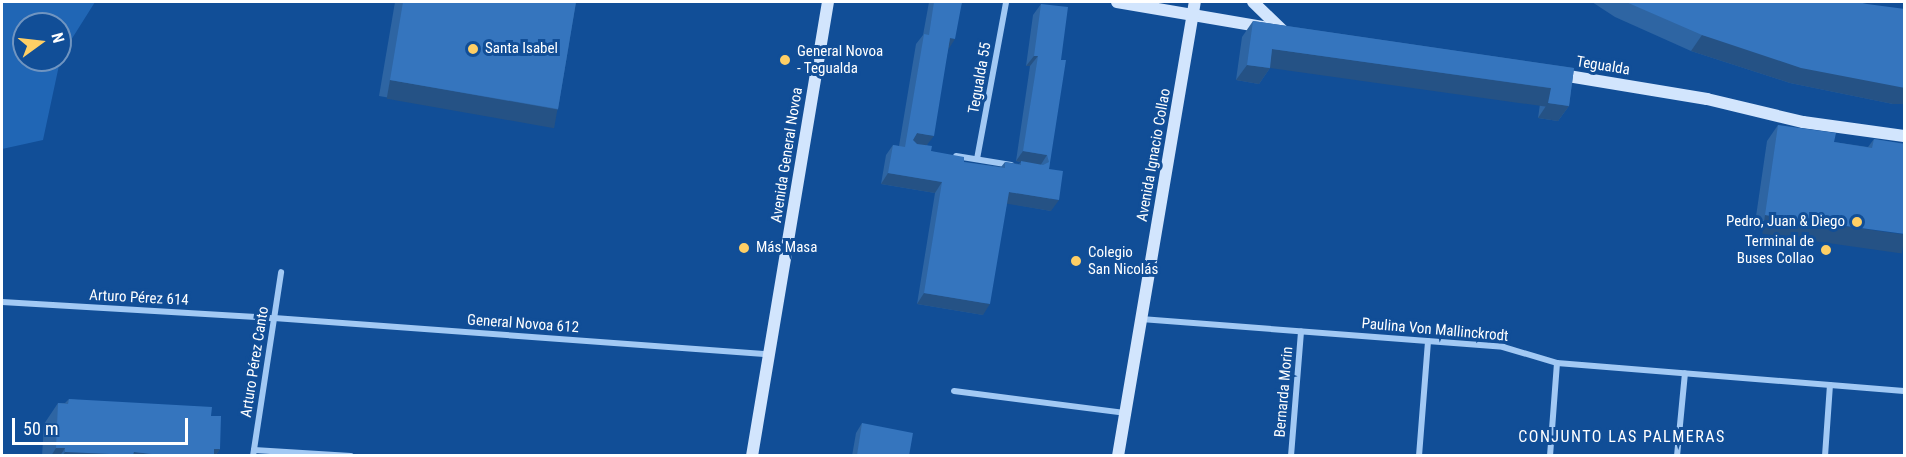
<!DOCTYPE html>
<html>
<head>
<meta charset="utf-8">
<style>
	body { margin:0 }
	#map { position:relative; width:1906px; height:457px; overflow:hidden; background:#114e97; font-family:"Roboto Condensed",sans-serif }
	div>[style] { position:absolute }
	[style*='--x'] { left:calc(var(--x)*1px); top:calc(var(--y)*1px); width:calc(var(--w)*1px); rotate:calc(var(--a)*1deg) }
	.green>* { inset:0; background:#2066b5 }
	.street>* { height:6px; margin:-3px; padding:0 3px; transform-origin:3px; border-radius:3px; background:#a2c9f4 }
	.secondary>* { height:12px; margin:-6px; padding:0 6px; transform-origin:6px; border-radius:6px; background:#d2e5fd }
	.wall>* { inset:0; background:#2e65a3 }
	.shaded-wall>* { inset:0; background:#255285; transform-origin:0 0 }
	.building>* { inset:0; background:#3575be }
	.dots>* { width:16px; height:16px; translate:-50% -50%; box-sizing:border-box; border:3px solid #114e97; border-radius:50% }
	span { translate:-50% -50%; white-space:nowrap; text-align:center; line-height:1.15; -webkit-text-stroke:6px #114e97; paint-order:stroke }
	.poi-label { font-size:15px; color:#fff }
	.left { translate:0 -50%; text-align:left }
	.right { translate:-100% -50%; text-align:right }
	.street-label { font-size:15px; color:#fff }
	.neighbourhood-label { font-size:16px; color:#fff; letter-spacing:1.5px }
	.frame { position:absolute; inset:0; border:3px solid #fff; pointer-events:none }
	.north { position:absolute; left:12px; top:12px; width:60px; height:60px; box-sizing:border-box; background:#114e97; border:2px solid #7095c1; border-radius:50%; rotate:75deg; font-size:16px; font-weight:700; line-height:24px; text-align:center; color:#fff }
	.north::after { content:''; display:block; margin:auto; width:21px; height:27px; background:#ffcf65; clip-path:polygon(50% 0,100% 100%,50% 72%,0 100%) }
	.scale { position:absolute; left:12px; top:418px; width:176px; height:27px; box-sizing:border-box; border:3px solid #fff; border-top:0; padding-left:8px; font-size:18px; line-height:21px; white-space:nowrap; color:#fff; -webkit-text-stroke:4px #114e97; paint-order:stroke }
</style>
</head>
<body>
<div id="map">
	<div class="green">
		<div style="clip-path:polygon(evenodd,2px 2px,95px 2px,61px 56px,43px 140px,2px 149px,2px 2px,24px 24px,60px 24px,60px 60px,24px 60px,24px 24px)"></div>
	</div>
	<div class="street">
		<div style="--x:956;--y:156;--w:56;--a:9.3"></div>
		<div style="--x:977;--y:159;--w:160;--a:-79.5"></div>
		<div style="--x:2;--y:302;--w:272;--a:3.4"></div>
		<div style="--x:274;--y:318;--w:496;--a:4.2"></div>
		<div style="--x:1141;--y:319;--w:363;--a:4.4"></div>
		<div style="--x:1503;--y:347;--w:56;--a:16.5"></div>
		<div style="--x:1557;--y:363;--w:348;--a:4.6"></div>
		<div style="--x:954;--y:391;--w:172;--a:7.3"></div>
		<div style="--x:254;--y:450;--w:97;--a:3.5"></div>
		<div style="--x:253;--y:456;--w:186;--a:-81.3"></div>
		<div style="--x:1291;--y:456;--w:125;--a:-85.4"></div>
		<div style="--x:1419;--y:456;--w:115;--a:-85.5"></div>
		<div style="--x:1550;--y:456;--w:93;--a:-85.7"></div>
		<div style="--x:1677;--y:456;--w:83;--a:-84.5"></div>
		<div style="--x:1825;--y:456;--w:71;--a:-86"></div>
	</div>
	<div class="secondary">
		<div style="--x:1117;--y:2;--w:149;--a:9.7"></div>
		<div style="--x:1253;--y:2;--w:42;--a:44"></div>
		<div style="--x:1556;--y:74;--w:153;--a:9.4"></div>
		<div style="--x:1707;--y:99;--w:99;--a:13.5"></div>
		<div style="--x:1803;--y:122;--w:102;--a:7.9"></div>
		<div style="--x:752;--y:456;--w:460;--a:-80.5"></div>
		<div style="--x:1118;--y:456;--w:460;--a:-80.4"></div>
	</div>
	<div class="wall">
		<div style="clip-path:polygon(395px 2px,576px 2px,558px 109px,547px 125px,379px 96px)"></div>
		<div style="clip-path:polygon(929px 2px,962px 2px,948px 50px,927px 145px,931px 151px,964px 162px,1001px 167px,1005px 162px,1019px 164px,1021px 162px,1016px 161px,1030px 66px,1026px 66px,1033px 15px,1041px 4px,1061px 60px,1049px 169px,1051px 211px,1007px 203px,983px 315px,917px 304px,935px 193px,881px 184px,886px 155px,893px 145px,899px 146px,916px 44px,923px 35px)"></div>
		<div style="clip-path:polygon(1592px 2px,1858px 2px,1893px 104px,1790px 83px,1691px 51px,1615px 17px)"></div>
		<div style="clip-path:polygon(1253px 21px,1574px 68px,1569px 106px,1558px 121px,1538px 118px,1540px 104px,1270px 66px,1270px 68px,1259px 84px,1236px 80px,1242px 37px)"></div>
		<div style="clip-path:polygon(1778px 125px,1834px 142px,1868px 147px,1874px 139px,1905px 144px,1754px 230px,1767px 141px)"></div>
		<div style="clip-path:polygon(69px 399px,211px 416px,220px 449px,215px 456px,42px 456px,44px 424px,58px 403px,65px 403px)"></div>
		<div style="clip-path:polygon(862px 423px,909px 456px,852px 456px,856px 433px)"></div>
	</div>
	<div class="shaded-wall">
		<div style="clip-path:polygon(1702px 35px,1905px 88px,1905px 104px,1893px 104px,1790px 83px,1691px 51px)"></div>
		<div style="clip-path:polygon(950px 38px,955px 39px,948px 50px)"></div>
		<div style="left:1272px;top:49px;width:282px;height:19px;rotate:8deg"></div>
		<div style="clip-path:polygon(1034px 56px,1038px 56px,1030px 66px,1026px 66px)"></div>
		<div style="clip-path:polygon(1247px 65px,1270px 68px,1259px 84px,1236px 80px)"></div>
		<div style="left:390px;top:80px;width:170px;height:19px;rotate:10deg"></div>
		<div style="clip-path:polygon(1548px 103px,1569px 106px,1558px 121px,1538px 118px)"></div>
		<div style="clip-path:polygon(917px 133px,934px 136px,926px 146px,910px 144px)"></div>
		<div style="clip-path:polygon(1023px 151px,1047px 155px,1040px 166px,1016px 161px)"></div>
		<div style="clip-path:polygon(888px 173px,942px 182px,935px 193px,881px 184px)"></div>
		<div style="clip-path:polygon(1009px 192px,1059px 200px,1051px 211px,1002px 203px)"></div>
		<div style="left:1765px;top:215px;width:141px;height:19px;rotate:8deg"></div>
		<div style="clip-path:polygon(924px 293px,990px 304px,983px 315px,917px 304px)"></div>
		<div style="clip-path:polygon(56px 448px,65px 448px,60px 456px,51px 456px)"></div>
		<div style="clip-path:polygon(214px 449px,220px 449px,215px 456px,210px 456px)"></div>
		<div style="clip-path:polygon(65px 452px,134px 452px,170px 456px,62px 456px)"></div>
	</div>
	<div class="building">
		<div style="clip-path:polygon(403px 2px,576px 2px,558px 109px,390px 80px)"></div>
		<div style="clip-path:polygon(934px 2px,962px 2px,955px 39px,950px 38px,934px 136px,917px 133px,913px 140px,917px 144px,932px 146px,931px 151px,964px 157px,964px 162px,1005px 168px,1005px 162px,1021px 165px,1021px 161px,1043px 165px,1049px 162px,1047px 155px,1023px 151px,1038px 56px,1034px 56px,1041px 4px,1068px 7px,1061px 60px,1066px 60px,1049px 169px,1063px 171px,1059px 200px,1009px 192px,990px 304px,924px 293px,942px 182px,888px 173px,893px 145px,905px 147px,924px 34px,929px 35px)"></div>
		<div style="clip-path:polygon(1626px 2px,1858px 2px,1867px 4px,1905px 9px,1905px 88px,1801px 68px,1702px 35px)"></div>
		<div style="clip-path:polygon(1253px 21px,1574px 68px,1569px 106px,1548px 103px,1551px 88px,1272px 49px,1270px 68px,1247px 65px)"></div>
		<div style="clip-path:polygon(1778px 125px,1836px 133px,1834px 142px,1872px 148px,1874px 139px,1905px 144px,1905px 234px,1765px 215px)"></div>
		<div style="clip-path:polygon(69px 399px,212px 407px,211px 416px,221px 416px,220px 449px,214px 449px,214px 456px,170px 456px,134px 452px,133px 455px,65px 452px,65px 448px,56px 448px,58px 403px,68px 404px)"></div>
		<div style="clip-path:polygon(862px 423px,913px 433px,909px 456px,857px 455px)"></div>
	</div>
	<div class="dots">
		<div style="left:473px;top:49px;background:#ffcf65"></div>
		<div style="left:785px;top:60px;background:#ffcf65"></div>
		<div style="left:1857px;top:222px;background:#ffcf65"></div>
		<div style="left:744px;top:248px;background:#ffcf65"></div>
		<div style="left:1826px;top:250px;background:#ffcf65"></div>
		<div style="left:1076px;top:261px;background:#ffcf65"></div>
	</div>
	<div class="poi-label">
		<span class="left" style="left:485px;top:49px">Santa Isabel</span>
		<span class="left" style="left:797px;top:60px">General Novoa<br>- Tegualda</span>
		<span class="right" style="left:1845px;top:222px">Pedro, Juan &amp; Diego</span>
		<span class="right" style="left:1814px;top:250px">Terminal de<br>Buses Collao</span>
		<span class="left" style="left:756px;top:248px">Más Masa</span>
		<span class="left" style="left:1088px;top:261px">Colegio<br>San Nicolás</span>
	</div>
	<div class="street-label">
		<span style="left:1603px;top:66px;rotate:9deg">Tegualda</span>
		<span style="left:980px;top:78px;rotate:-80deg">Tegualda 55</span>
		<span style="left:787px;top:155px;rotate:-81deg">Avenida General Novoa</span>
		<span style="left:1154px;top:155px;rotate:-80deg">Avenida Ignacio Collao</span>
		<span style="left:139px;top:298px;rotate:3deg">Arturo Pérez 614</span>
		<span style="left:523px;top:324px;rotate:4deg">General Novoa 612</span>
		<span style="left:1435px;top:330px;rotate:5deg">Paulina Von Mallinckrodt</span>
		<span style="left:255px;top:362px;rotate:-81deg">Arturo Pérez Canto</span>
		<span style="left:1284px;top:392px;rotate:-85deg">Bernarda Morin</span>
	</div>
	<div class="neighbourhood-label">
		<span style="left:1622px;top:437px">CONJUNTO LAS PALMERAS</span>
	</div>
	<div class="frame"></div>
	<div class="north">N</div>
	<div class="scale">50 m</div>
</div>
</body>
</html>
